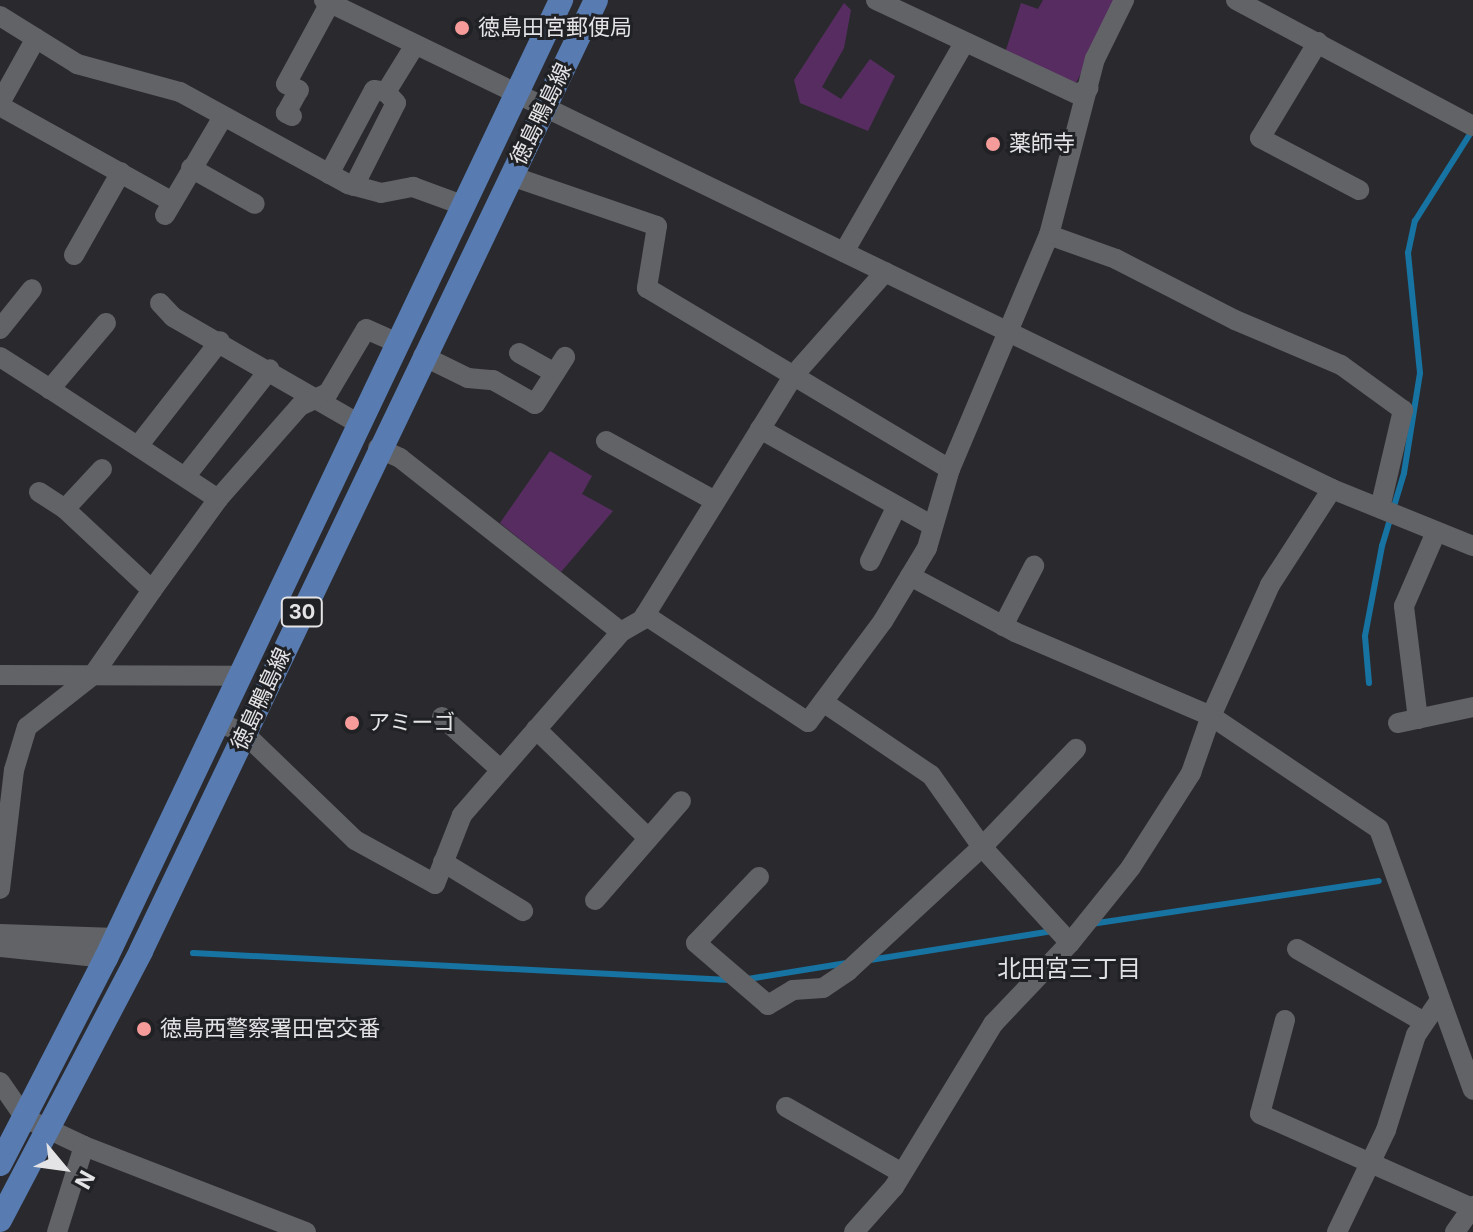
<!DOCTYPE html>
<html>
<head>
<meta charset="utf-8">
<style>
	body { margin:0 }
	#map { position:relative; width:1473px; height:1232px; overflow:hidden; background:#2a2a2e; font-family:Inter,"Noto Sans JP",sans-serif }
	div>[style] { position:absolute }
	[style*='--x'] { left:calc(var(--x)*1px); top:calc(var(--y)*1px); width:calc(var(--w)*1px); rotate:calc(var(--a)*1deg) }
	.green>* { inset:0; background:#572d61 }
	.stream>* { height:6px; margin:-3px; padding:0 3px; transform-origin:3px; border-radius:3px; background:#1773a2 }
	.minor>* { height:20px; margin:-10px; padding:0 10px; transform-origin:10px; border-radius:10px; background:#626367 }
	.major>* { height:24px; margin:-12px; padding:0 12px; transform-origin:12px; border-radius:12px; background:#587cb1 }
	.dots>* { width:22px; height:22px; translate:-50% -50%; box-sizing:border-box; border:4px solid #202124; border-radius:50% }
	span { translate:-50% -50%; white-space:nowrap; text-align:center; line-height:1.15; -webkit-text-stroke:6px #202124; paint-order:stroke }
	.shield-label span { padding:2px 6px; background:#202124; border:2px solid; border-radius:6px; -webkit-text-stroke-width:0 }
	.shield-label { font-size:20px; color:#e4e4e6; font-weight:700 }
	.poi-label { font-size:22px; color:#e4e4e6 }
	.left { translate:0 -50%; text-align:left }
	.street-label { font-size:22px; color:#e4e4e6 }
	.neighbourhood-label { font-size:24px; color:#dfe0e5 }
	.north { position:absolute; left:24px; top:1128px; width:80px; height:80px; -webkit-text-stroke:6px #202124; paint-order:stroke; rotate:119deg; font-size:22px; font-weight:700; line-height:32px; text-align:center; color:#e4e4e6 }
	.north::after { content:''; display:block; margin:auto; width:28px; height:36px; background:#e4e4e6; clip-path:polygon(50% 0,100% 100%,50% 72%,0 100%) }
</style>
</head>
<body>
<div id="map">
	<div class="green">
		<div style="clip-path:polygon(1043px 0,1119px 0,1076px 83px,1005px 53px,1021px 3px,1038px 9px)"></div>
		<div style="clip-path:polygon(844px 3px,851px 10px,844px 48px,822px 87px,841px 99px,870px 59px,895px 76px,868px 131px,800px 103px,794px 80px)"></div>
		<div style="clip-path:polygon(550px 451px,592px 476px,582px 494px,613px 511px,561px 572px,500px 523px)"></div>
	</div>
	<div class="stream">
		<div style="--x:1369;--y:683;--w:47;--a:-94.9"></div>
		<div style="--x:1365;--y:636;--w:92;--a:-79.3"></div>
		<div style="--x:1382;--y:546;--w:76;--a:-73.2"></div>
		<div style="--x:1404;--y:473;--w:101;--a:-80.9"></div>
		<div style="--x:1420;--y:373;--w:121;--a:-95.7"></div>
		<div style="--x:1408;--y:253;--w:33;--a:-78"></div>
		<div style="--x:1415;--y:221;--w:107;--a:-57.7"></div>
		<div style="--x:1091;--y:924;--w:291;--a:-8.5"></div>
		<div style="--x:193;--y:953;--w:537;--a:2.88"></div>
		<div style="--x:870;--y:960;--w:185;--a:-9"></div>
		<div style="--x:748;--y:979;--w:100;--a:-9.2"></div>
	</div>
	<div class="minor">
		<div style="--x:324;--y:0;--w:1120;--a:25.88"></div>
		<div style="--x:1332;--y:489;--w:152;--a:22"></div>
		<div style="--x:876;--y:0;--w:222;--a:25.1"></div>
		<div style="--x:1077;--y:94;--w:13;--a:-27"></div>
		<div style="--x:1236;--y:0;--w:268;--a:28"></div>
		<div style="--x:0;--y:16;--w:91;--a:31.9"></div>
		<div style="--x:77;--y:64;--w:107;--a:15.2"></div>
		<div style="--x:180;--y:92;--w:192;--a:28.7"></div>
		<div style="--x:348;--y:184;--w:34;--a:15"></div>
		<div style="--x:381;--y:193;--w:33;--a:-11"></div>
		<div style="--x:413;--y:187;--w:55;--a:20.1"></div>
		<div style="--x:1318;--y:42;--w:112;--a:121.1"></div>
		<div style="--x:1260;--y:138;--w:112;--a:27.7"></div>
		<div style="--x:0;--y:103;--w:74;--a:-61"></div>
		<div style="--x:0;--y:106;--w:196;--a:29.1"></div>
		<div style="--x:292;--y:116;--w:7;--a:-153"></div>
		<div style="--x:286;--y:113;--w:26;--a:-61"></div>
		<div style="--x:299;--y:90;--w:14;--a:-155"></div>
		<div style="--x:286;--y:84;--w:92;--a:-61.5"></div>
		<div style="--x:191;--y:168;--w:73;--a:29.4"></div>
		<div style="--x:329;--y:174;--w:95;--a:-61.8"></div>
		<div style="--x:374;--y:90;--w:12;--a:9"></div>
		<div style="--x:386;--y:92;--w:55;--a:-58.3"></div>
		<div style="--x:511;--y:176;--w:154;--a:18.9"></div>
		<div style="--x:657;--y:226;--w:63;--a:99.2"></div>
		<div style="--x:647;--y:288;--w:353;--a:30.9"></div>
		<div style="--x:354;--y:186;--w:93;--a:-63.2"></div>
		<div style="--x:396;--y:103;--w:15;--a:-132"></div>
		<div style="--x:165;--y:215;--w:114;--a:-59.4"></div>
		<div style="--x:1049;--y:235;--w:71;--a:19.7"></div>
		<div style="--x:1116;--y:259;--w:134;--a:27.1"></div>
		<div style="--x:1235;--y:320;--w:115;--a:23"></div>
		<div style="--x:1341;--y:365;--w:77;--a:36"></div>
		<div style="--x:1403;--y:410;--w:101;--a:103.2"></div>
		<div style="--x:844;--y:252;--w:241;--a:-60.1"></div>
		<div style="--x:74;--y:255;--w:95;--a:-60.5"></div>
		<div style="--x:160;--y:303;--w:19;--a:47"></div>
		<div style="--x:173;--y:317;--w:215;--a:29.9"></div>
		<div style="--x:106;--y:323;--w:87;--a:130.3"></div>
		<div style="--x:50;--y:389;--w:201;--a:33.2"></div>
		<div style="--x:0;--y:329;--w:51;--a:-51.3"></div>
		<div style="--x:519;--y:353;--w:41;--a:29.1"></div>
		<div style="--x:423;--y:356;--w:50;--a:26.1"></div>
		<div style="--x:468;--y:378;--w:25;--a:5"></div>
		<div style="--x:493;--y:380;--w:48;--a:29.7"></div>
		<div style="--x:535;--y:404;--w:56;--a:-57.4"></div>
		<div style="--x:0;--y:357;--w:59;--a:32.6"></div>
		<div style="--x:760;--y:429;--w:198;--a:29.3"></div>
		<div style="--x:606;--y:441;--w:124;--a:28.8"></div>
		<div style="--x:138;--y:446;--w:133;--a:-52"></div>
		<div style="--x:378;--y:448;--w:24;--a:24"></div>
		<div style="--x:400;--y:458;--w:281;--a:38.2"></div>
		<div style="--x:102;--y:469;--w:54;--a:132.8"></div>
		<div style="--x:65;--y:509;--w:119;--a:43"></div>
		<div style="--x:152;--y:590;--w:112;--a:-54"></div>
		<div style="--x:218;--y:499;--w:124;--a:-48.6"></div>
		<div style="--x:300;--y:406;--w:31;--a:-25"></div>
		<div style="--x:328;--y:393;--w:74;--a:-59.3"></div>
		<div style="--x:366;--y:329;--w:35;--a:24"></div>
		<div style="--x:185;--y:477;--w:137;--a:-51.8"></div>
		<div style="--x:1332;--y:489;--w:114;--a:122.9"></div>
		<div style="--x:1270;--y:585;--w:144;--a:114.2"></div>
		<div style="--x:1211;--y:716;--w:202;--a:33.9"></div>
		<div style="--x:1379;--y:829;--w:277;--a:70.2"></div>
		<div style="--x:39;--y:492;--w:31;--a:33"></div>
		<div style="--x:870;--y:561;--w:61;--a:-63.9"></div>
		<div style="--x:645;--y:615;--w:195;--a:33.3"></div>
		<div style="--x:808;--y:722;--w:126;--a:-53.4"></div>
		<div style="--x:883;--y:621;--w:85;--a:-58.9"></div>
		<div style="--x:927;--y:548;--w:82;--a:-73.8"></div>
		<div style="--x:950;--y:469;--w:254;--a:-67.1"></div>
		<div style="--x:1049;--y:235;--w:182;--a:-75.4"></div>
		<div style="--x:1095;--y:59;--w:66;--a:-63.8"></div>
		<div style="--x:1003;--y:626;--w:68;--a:-62.7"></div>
		<div style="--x:0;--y:675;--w:240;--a:0.2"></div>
		<div style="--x:823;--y:702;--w:130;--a:34.1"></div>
		<div style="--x:931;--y:775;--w:88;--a:54.7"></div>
		<div style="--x:982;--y:847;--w:130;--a:47.5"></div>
		<div style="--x:442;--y:717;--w:79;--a:41.9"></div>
		<div style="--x:1418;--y:719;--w:114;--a:-97.1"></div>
		<div style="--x:1404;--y:606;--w:81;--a:-66.6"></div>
		<div style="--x:219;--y:722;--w:29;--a:25"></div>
		<div style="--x:245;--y:734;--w:153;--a:43.9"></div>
		<div style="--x:355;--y:840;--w:91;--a:28.8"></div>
		<div style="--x:435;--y:884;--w:74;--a:-68.6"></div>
		<div style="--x:462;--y:815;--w:242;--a:-49"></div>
		<div style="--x:621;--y:632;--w:24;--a:-30"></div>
		<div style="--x:642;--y:620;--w:287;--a:-58.2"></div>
		<div style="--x:793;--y:376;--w:139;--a:-48.5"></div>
		<div style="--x:1398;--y:723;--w:77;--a:-12"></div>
		<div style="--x:536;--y:729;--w:156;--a:44.2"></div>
		<div style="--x:443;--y:862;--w:94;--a:31.5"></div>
		<div style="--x:759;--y:877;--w:91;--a:133.7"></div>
		<div style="--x:696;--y:943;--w:95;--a:40.7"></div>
		<div style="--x:768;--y:1005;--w:29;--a:-31"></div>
		<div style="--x:793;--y:990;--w:30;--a:-4"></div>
		<div style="--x:823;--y:988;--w:30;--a:-34"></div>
		<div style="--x:848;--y:971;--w:183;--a:-42.8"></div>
		<div style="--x:982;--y:847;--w:136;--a:-46.2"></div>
		<div style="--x:0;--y:889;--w:120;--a:-83.3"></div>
		<div style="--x:14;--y:770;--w:45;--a:-73.2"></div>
		<div style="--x:27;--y:727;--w:84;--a:-38.2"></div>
		<div style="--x:93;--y:675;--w:103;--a:-55.2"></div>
		<div style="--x:595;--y:900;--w:131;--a:-49"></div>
		<div style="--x:0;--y:934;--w:116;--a:2"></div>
		<div style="--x:0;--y:947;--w:107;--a:5.9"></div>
		<div style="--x:1297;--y:949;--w:144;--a:29.9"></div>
		<div style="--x:1285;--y:1020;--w:97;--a:104.9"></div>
		<div style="--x:1260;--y:1114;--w:232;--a:23.9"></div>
		<div style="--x:0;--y:1082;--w:44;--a:55.2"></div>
		<div style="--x:25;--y:1118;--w:65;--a:25.4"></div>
		<div style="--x:84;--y:1146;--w:90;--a:107.4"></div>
		<div style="--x:786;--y:1107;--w:133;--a:29.6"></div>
		<div style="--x:84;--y:1146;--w:238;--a:21.2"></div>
		<div style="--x:854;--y:1232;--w:60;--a:-48.4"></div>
		<div style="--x:894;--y:1187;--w:191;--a:-58.7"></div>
		<div style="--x:993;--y:1024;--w:112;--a:-46.5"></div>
		<div style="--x:1070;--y:943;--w:97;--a:-51.2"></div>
		<div style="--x:1131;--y:867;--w:112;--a:-57.4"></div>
		<div style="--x:1191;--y:773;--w:60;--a:-70.7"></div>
		<div style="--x:1211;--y:716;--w:213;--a:-156.8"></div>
		<div style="--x:1015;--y:632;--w:119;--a:-151.9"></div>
		<div style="--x:1337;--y:1232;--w:113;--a:-64.3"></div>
		<div style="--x:1386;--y:1130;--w:100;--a:-72.5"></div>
		<div style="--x:1416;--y:1035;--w:42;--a:-55.6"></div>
		<div style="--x:1455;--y:1232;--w:32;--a:-55"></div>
	</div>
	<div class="major">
		<div style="--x:0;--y:1164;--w:232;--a:-62.8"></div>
		<div style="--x:106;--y:958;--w:1061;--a:-64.59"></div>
		<div style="--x:0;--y:1220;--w:304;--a:-62.3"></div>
		<div style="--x:141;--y:951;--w:1054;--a:-64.43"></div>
	</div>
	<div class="dots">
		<div style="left:462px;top:28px;background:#f59b9a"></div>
		<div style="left:993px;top:144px;background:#f59b9a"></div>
		<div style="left:352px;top:723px;background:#f59b9a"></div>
		<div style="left:144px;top:1029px;background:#f59b9a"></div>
	</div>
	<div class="shield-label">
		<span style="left:302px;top:612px">30</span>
	</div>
	<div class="poi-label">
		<span class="left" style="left:478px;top:28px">徳島田宮郵便局</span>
		<span class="left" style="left:1009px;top:144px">薬師寺</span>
		<span class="left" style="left:368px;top:723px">アミーゴ</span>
		<span class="left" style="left:160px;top:1029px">徳島西警察署田宮交番</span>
	</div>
	<div class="street-label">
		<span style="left:541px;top:114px;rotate:-64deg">徳島鴨島線</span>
		<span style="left:261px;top:699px;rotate:-65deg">徳島鴨島線</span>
	</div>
	<div class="neighbourhood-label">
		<span style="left:1069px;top:969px">北田宮三丁目</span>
	</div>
	<div class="north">N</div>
</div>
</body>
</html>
